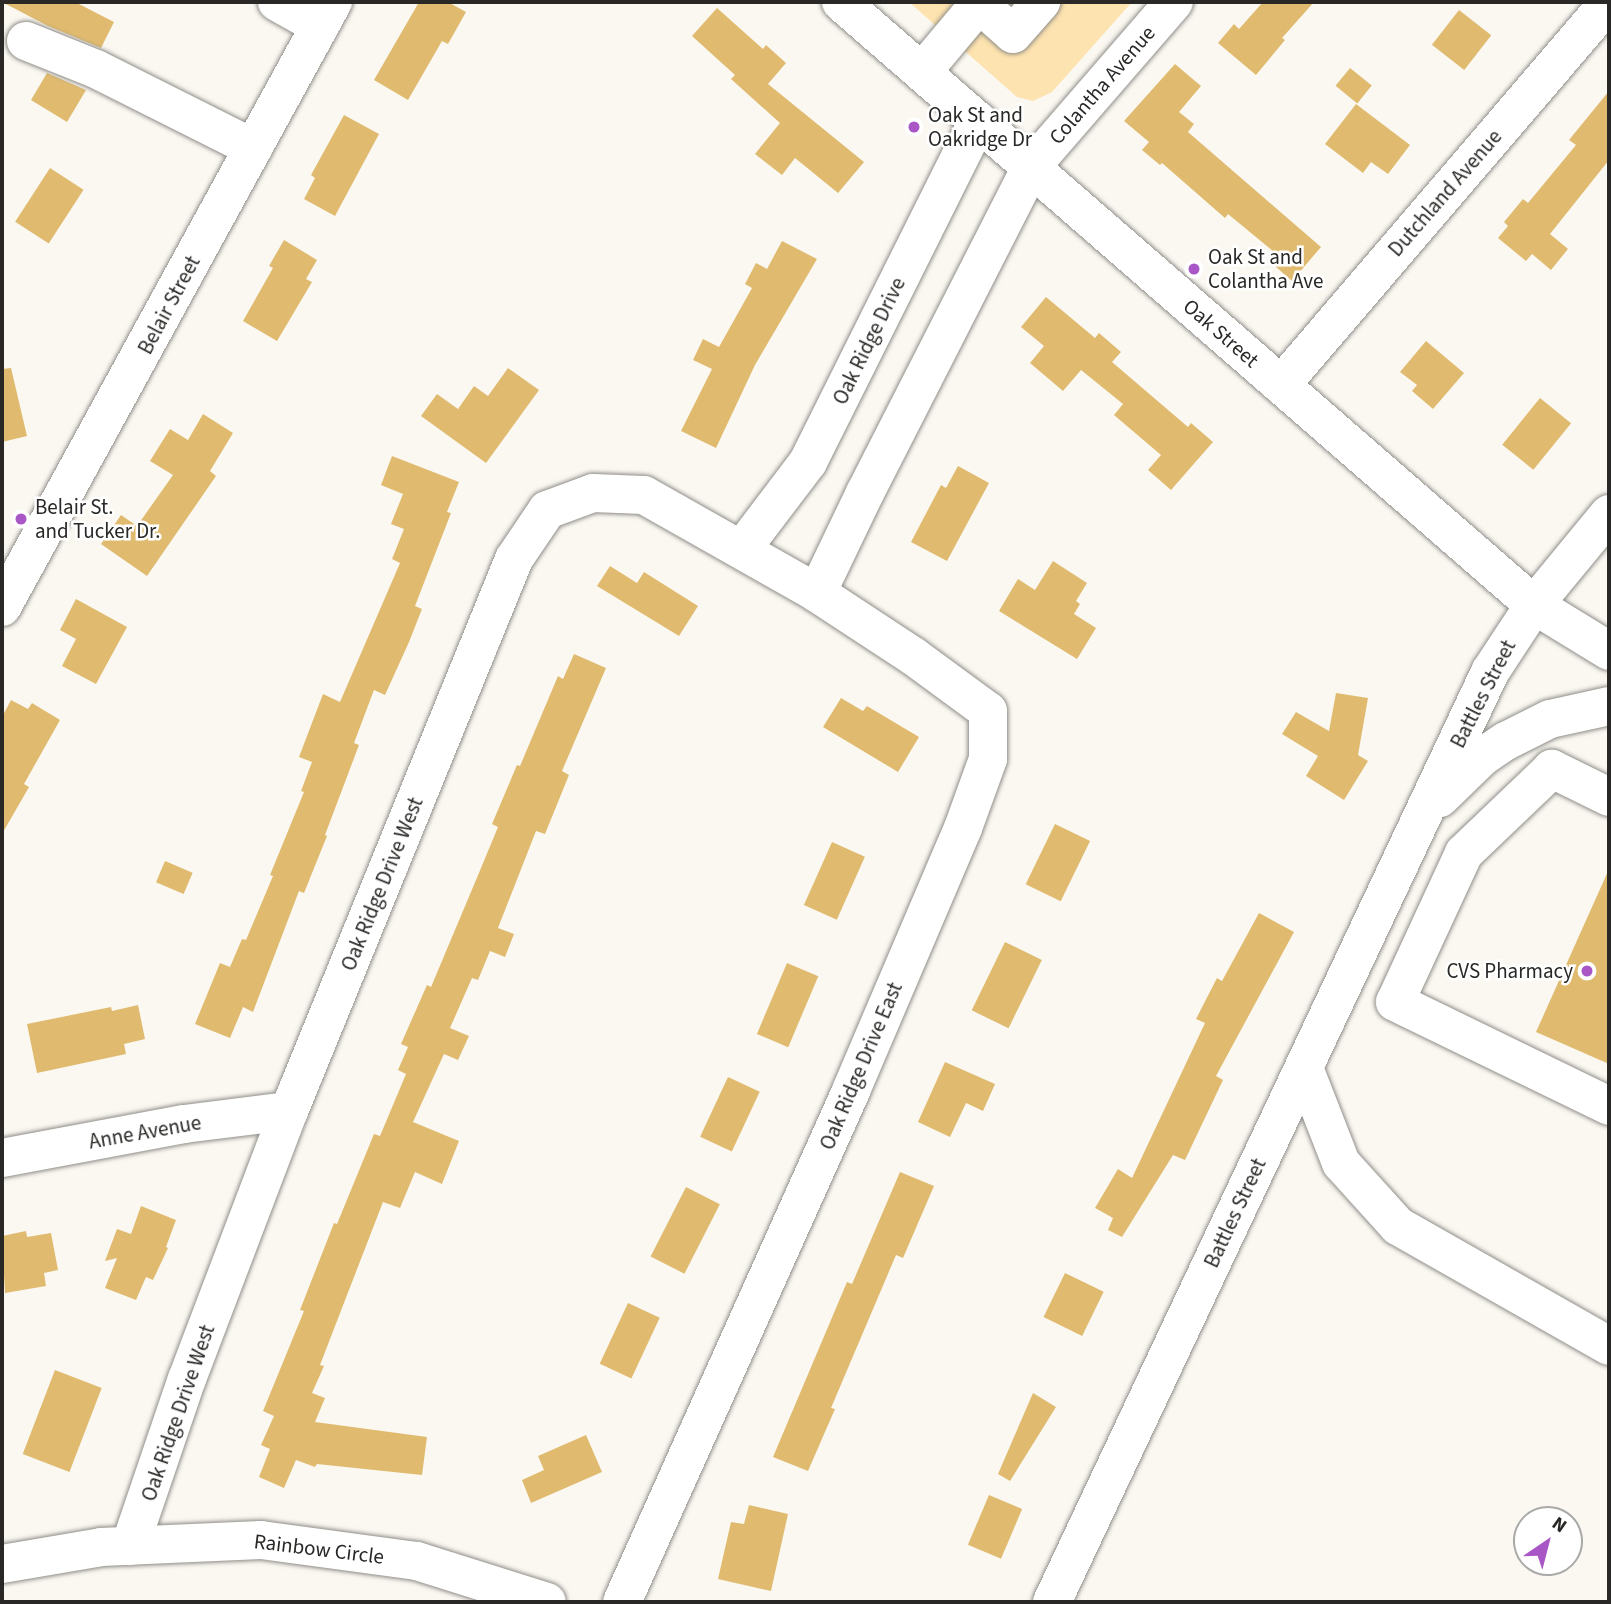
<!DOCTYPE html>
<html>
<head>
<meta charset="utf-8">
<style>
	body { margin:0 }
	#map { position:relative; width:1611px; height:1604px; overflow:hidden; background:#fbf8f2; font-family:"Source Sans 3",sans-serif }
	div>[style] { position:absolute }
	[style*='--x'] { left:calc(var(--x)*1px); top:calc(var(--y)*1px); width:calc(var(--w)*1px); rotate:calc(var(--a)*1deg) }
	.green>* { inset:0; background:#fde3af }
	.building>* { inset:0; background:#e0bb6f; transform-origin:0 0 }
	.roads { filter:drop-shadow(0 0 2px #908e89) drop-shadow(0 0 2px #908e89) }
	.minor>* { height:38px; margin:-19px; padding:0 19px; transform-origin:19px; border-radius:19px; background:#fff }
	.major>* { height:38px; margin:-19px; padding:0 19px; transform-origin:19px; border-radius:19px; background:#fff }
	.dots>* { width:19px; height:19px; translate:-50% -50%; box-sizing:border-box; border:4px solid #fff; border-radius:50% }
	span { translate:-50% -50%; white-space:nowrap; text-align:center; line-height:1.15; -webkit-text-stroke:5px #fff; paint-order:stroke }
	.street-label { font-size:21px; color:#292826 }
	.poi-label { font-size:21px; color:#292826 }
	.left { translate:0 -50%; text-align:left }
	.right { translate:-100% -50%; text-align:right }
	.frame { position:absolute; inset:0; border:4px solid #292826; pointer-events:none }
	.north { position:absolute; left:1513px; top:1506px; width:70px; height:70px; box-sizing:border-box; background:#fff; border:2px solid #a9a9a8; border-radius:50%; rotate:35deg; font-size:19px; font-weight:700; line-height:28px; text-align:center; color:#292826 }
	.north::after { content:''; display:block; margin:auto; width:24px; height:32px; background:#a956c6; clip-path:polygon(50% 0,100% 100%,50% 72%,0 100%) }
</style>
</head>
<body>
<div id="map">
	<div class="green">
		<div style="clip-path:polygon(909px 2px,1132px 2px,1052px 92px,1033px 101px,1017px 97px)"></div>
	</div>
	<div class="building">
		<div style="clip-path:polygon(2px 2px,75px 2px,114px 22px,101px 48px,48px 26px)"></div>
		<div style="clip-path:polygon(419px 2px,448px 2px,466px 12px,448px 44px,442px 41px,408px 100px,374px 80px)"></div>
		<div style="clip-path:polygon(1263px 2px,1314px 2px,1282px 38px,1285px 40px,1256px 75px,1218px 43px,1234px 24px,1239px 29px)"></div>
		<div style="clip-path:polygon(717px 8px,763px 49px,766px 45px,786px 63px,768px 84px,864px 162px,838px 193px,795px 158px,782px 175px,755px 154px,780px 123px,731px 79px,735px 75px,692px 36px)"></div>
		<div style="left:1459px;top:10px;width:41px;height:44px;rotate:38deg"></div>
		<div style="clip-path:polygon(1175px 64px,1201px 86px,1179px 112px,1194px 124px,1188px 132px,1321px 247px,1292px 281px,1268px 260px,1274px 252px,1228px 214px,1225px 218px,1162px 163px,1160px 165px,1142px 150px,1149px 142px,1124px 121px)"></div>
		<div style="left:1350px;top:68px;width:28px;height:23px;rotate:39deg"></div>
		<div style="clip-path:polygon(47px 73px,86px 90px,67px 122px,31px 100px)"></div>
		<div style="clip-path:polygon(1609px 91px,1609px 160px,1550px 234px,1568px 249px,1551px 270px,1532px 254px,1526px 261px,1498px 238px,1508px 226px,1504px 222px,1523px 199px,1528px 203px,1576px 145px,1569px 140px)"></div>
		<div style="clip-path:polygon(1356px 104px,1410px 145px,1388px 174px,1371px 162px,1363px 173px,1325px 144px)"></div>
		<div style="clip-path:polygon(344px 115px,379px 134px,335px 216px,304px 199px,315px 178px,311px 175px)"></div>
		<div style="left:50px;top:168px;width:40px;height:64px;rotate:33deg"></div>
		<div style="clip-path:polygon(284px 240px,317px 260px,306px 279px,312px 282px,277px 341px,243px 321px,273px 268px,269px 266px)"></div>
		<div style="clip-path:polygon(782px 241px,817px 259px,755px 365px,716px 448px,681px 431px,712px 369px,693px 360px,703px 339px,719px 347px,752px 288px,745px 284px,756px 263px,767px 269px)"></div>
		<div style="clip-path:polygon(1046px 297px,1095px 338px,1099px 333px,1121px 352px,1112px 362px,1188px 427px,1191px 423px,1213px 442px,1171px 490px,1148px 470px,1161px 455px,1114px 415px,1123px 404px,1081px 370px,1063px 391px,1030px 363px,1044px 346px,1021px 327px)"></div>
		<div style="clip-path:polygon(1426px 341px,1464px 373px,1433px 409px,1412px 391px,1417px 385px,1400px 372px)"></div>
		<div style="clip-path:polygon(11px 368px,27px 436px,2px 442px,2px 369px)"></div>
		<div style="clip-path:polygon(508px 368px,539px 390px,486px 463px,421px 416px,437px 394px,458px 409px,474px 386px,488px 396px)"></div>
		<div style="left:1540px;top:398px;width:40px;height:60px;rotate:39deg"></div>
		<div style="clip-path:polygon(203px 414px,233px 433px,210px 471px,216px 476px,147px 576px,101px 544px,121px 515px,137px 526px,173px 475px,150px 461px,170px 429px,188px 440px)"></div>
		<div style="clip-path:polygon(392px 456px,459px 482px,447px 512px,451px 513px,415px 606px,422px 609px,409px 642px,385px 695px,374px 690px,354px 743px,359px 745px,325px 835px,327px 836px,304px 893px,299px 891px,253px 1012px,243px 1007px,230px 1038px,195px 1024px,220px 963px,230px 967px,242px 939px,246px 940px,273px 876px,270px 875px,304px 792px,301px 791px,312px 762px,299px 757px,323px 694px,340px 702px,400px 563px,392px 559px,404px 529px,391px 524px,403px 494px,381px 485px)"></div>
		<div style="clip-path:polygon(958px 466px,989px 483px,947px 561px,911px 542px,941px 485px,946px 488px)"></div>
		<div style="clip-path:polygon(1053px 561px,1087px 583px,1076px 601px,1080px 604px,1074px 614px,1096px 628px,1077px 659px,999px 611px,1018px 579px,1035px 590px)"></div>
		<div style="clip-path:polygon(610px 566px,637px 583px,644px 572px,698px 606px,679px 636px,597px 586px)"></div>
		<div style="clip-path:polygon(76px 599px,127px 627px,96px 684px,62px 666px,76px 639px,60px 630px)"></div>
		<div style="clip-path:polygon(574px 654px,606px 668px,562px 771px,569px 775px,545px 834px,536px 831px,498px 928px,514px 934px,505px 957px,490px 951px,478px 980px,472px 978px,450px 1028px,469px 1036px,458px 1060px,444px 1054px,413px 1122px,459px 1141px,442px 1184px,415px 1172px,400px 1208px,383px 1202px,320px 1365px,324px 1366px,312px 1393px,325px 1398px,315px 1422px,427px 1437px,422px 1475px,317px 1464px,315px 1467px,296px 1460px,284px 1488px,259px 1477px,270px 1449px,261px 1445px,274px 1416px,263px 1411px,304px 1311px,300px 1310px,334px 1223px,337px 1224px,374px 1134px,380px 1136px,406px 1074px,398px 1070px,408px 1047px,401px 1044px,427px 985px,431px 987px,476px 880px,498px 827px,492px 824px,517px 765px,520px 766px,558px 676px,563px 679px)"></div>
		<div style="clip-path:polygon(1336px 693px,1368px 698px,1358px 755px,1368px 761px,1344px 800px,1306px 776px,1318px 756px,1282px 734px,1296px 712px,1329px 731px)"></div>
		<div style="clip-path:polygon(841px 698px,863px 711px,867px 706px,919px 737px,898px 772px,823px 727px)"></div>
		<div style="clip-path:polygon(11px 700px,28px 709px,32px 703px,60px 720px,24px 784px,29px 787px,2px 834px,2px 717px)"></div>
		<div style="left:1055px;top:824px;width:39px;height:67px;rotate:26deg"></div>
		<div style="left:832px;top:842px;width:36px;height:69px;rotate:24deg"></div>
		<div style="left:165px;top:861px;width:30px;height:23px;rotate:23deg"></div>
		<div style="clip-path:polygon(1609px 869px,1609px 1064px,1536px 1032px)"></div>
		<div style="clip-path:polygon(1259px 913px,1294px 932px,1216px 1076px,1223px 1080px,1185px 1160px,1173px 1155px,1122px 1237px,1108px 1230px,1113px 1218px,1095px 1208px,1118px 1169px,1132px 1178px,1205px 1023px,1196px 1019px,1217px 978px,1222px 981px)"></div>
		<div style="left:1005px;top:942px;width:41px;height:76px;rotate:26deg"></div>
		<div style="left:787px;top:963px;width:34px;height:77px;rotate:23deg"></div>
		<div style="clip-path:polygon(138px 1005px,145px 1039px,124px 1044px,126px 1054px,37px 1073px,27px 1024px,111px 1007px,112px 1011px)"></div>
		<div style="clip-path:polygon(945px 1062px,995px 1084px,983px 1111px,966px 1103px,950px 1137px,918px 1122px)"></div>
		<div style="left:728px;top:1077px;width:35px;height:66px;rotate:25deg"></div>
		<div style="clip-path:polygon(900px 1172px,934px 1186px,903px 1258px,896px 1255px,831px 1408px,835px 1409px,808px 1471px,773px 1457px,847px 1282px,852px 1284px)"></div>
		<div style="left:686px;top:1187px;width:38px;height:78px;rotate:27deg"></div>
		<div style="clip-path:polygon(141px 1206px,176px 1220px,166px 1247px,168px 1248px,153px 1280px,146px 1277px,136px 1300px,105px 1288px,117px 1258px,105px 1261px,117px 1229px,131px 1234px)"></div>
		<div style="clip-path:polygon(26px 1231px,27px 1237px,51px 1233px,58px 1270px,44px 1273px,46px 1286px,5px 1293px,2px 1236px)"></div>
		<div style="left:1065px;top:1273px;width:43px;height:49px;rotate:26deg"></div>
		<div style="left:628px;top:1303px;width:35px;height:67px;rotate:25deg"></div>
		<div style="left:55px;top:1370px;width:50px;height:90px;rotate:21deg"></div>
		<div style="clip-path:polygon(1033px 1393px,1056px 1407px,1010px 1481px,998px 1474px)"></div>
		<div style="clip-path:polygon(586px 1435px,602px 1472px,531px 1503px,522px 1480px,544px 1470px,538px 1456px)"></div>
		<div style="left:989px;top:1495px;width:36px;height:54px;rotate:23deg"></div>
		<div style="clip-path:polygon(749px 1505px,788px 1514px,771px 1591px,718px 1579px,731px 1522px,744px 1524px)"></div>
	</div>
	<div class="roads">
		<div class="minor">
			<div style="--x:277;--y:2;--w:49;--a:29.2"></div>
			<div style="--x:977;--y:2;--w:48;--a:41.6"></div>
			<div style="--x:1013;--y:34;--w:43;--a:-48.8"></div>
			<div style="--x:26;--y:41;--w:75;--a:21.8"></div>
			<div style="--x:96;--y:69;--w:176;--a:26.7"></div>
			<div style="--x:922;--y:72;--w:89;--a:-50"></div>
			<div style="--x:1281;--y:385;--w:504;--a:-49.42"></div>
			<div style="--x:742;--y:549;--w:109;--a:-52.8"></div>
			<div style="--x:808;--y:462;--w:381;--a:-63.5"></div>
			<div style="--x:817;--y:593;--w:111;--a:-64.4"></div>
			<div style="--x:865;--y:493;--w:366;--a:-63"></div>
			<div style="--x:1031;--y:167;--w:218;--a:-49.1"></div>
			<div style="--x:1609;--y:797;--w:64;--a:-153.8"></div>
			<div style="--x:1552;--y:769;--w:122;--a:136.3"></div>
			<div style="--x:1464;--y:853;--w:164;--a:114.8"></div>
			<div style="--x:1395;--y:1002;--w:238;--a:25.9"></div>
			<div style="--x:1440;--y:798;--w:59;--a:-44.3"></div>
			<div style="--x:1482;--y:757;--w:29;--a:-34"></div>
			<div style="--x:1506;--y:741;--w:49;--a:-26.6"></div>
			<div style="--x:1550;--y:719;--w:60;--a:-12.4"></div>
			<div style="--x:1304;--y:1068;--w:102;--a:68.7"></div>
			<div style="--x:1341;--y:1163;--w:85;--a:47.9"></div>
			<div style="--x:1398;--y:1226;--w:243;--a:29.6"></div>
			<div style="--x:2;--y:1158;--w:185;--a:-10.6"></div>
			<div style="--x:184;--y:1124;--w:106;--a:-7.1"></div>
			<div style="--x:130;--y:1546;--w:176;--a:-71.2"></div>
			<div style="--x:187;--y:1379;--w:287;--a:-69.2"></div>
			<div style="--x:289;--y:1111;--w:596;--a:-67.82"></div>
			<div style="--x:514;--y:559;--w:59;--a:-56"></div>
			<div style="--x:547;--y:510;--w:49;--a:-20.3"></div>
			<div style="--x:593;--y:493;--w:51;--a:2.2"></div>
			<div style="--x:644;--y:495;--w:199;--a:29.5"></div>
			<div style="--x:817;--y:593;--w:115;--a:33.3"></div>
			<div style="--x:913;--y:656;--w:93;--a:36.3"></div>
			<div style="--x:988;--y:711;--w:48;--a:90"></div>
			<div style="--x:988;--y:759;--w:73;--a:109.9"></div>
			<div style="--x:963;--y:828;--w:286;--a:113.1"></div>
			<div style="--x:851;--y:1091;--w:560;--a:114.14"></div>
			<div style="--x:2;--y:1564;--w:100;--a:-9.7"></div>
			<div style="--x:101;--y:1547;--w:160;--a:-2.5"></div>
			<div style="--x:261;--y:1540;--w:157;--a:7.7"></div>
			<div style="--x:417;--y:1561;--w:136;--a:17.5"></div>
			<div style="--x:1052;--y:1602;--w:1028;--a:-64.78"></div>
			<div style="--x:1490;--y:672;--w:80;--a:-56.7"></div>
			<div style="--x:1534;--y:605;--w:118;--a:-50.5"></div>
		</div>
		<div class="major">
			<div style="--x:841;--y:2;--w:919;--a:41.03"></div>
			<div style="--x:1534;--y:605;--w:88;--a:31.5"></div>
			<div style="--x:2;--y:607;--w:690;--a:-61.32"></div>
		</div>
	</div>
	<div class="dots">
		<div style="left:914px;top:127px;background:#a956c6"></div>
		<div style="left:1194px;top:269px;background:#a956c6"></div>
		<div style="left:21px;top:519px;background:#a956c6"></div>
		<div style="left:1587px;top:971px;background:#a956c6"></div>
	</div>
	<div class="street-label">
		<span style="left:1102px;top:85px;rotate:-49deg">Colantha Avenue</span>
		<span style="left:1445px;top:193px;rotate:-49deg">Dutchland Avenue</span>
		<span style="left:169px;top:305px;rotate:-62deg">Belair Street</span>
		<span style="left:1221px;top:333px;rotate:41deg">Oak Street</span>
		<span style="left:869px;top:341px;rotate:-64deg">Oak Ridge Drive</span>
		<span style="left:1483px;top:694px;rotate:-63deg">Battles Street</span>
		<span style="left:382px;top:884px;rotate:-68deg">Oak Ridge Drive West</span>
		<span style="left:861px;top:1066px;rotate:-67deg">Oak Ridge Drive East</span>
		<span style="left:145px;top:1132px;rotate:-10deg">Anne Avenue</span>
		<span style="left:1235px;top:1213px;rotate:-65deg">Battles Street</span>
		<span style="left:178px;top:1413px;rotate:-71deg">Oak Ridge Drive West</span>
		<span style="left:319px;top:1549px;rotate:7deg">Rainbow Circle</span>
	</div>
	<div class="poi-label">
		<span class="left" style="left:928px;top:127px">Oak St and<br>Oakridge Dr</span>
		<span class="left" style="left:1208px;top:269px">Oak St and<br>Colantha Ave</span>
		<span class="left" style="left:35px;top:519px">Belair St.<br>and Tucker Dr.</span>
		<span class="right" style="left:1573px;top:971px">CVS Pharmacy</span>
	</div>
	<div class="frame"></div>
	<div class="north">N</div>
</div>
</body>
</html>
